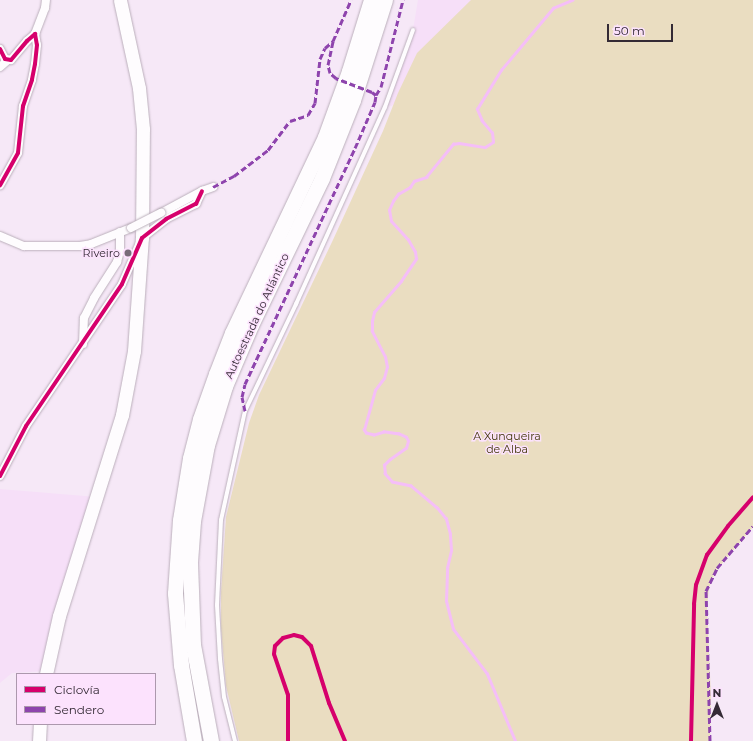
<!DOCTYPE html>
<html>
<head>
<meta charset="utf-8">
<style>
	body { margin:0 }
	#map { position:relative; width:753px; height:741px; overflow:hidden; background:#f6e8f7; font-family:Montserrat,sans-serif }
	div>[style] { position:absolute }
	[style*='--x'] { left:calc(var(--x)*1px); top:calc(var(--y)*1px); width:calc(var(--w)*1px); rotate:calc(var(--a)*1deg) }
	.built>* { inset:0; background:#f6dff8 }
	.green>* { inset:0; background:#eaddc1 }
	.stream>* { height:2.5px; margin:-1.25px; padding:0 1.25px; transform-origin:1.25px; border-radius:1.25px; background:#f5bef8 }
	.roads { filter:drop-shadow(0 0 1px #bbafbb) drop-shadow(0 0 1px #bbafbb) }
	.service>* { height:4px; margin:-2px; padding:0 2px; transform-origin:2px; border-radius:2px; background:#fefcfe }
	.minor>* { height:8px; margin:-4px; padding:0 4px; transform-origin:4px; border-radius:4px; background:#fefcfe }
	.primary>* { height:13px; margin:-6.5px; padding:0 6.5px; transform-origin:6.5px; border-radius:6.5px; background:#fefcfe }
	.motorway>* { height:15px; margin:-7.5px; padding:0 7.5px; transform-origin:7.5px; border-radius:7.5px; background:#fefcfe }
	.bridges { filter:drop-shadow(0 0 1px #bbafbb) drop-shadow(0 0 1px #bbafbb) }
	.minor-bridge>* { height:8px; margin:-4px; padding:0 4px; transform-origin:4px; border-radius:4px; background:#fefcfe }
	.quiet>* { height:3px; margin-top:-1.5px; transform-origin:0; background:repeating-linear-gradient(90deg,#8e44ad 0 6px,transparent 0 9px) }
	.cycleway>* { height:4px; margin:-2px; padding:0 2px; transform-origin:2px; border-radius:2px; background:#d6006c }
	.dots>* { width:11px; height:11px; translate:-50% -50%; box-sizing:border-box; border:2px solid #fce2fd; border-radius:50% }
	span { translate:-50% -50%; white-space:nowrap; text-align:center; line-height:1.15; -webkit-text-stroke:3px #fce2fd; paint-order:stroke }
	.poi-label { font-size:11px; color:#342a35 }
	.right { translate:-100% -50%; text-align:right }
	.street-label { font-size:11px; color:#342a35 }
	.park-label { font-size:11px; color:#403708 }
	.legend { position:absolute; left:16px; top:673px; width:140px; height:52px; box-sizing:border-box; background:#fce2fd; border:1px solid #ac98ad; margin:0; padding:5px 7px; list-style:none; font-size:12px; color:#342a35 }
	.legend li { display:flex; align-items:center; gap:8px; height:20px }
	.legend b { width:20px; border:1px solid #ac98ad }
	.north { position:absolute; left:697px; top:685px; width:40px; height:40px; -webkit-text-stroke:3px #fce2fd; paint-order:stroke; rotate:0deg; font-size:11px; font-weight:700; line-height:16px; text-align:center; color:#342a35 }
	.north::after { content:''; display:block; margin:auto; width:14px; height:18px; background:#342a35; clip-path:polygon(50% 0,100% 100%,50% 72%,0 100%) }
	.scale { position:absolute; left:607px; top:24px; width:66px; height:18px; box-sizing:border-box; border:2px solid #342a35; border-top:0; padding-left:5px; font-size:12px; line-height:14px; white-space:nowrap; color:#342a35; -webkit-text-stroke:3px #fce2fd; paint-order:stroke }
</style>
</head>
<body>
<div id="map">
	<div class="built">
		<div style="clip-path:polygon(418px 0,493px 0,410px 102px,385px 107px,413px 30px)"></div>
		<div style="clip-path:polygon(0 489px,97px 497px,46px 671px,12px 673px,0 683px)"></div>
	</div>
	<div class="green">
		<div style="clip-path:polygon(471px 0,753px 0,753px 527px,715px 572px,709px 588px,707px 607px,711px 697px,710px 741px,239px 741px,226px 686px,221px 628px,221px 592px,226px 517px,249px 423px,259px 395px,332px 242px,383px 131px,398px 93px,417px 53px)"></div>
	</div>
	<div class="stream">
		<div style="--x:515;--y:741;--w:73;--a:-112.7"></div>
		<div style="--x:487;--y:674;--w:56;--a:-127.1"></div>
		<div style="--x:453;--y:629;--w:29;--a:-104"></div>
		<div style="--x:446;--y:601;--w:33;--a:-88"></div>
		<div style="--x:447;--y:568;--w:18;--a:-77"></div>
		<div style="--x:451;--y:550;--w:16;--a:-94"></div>
		<div style="--x:450;--y:534;--w:16;--a:-105"></div>
		<div style="--x:446;--y:519;--w:14;--a:-129"></div>
		<div style="--x:437;--y:508;--w:34;--a:-140"></div>
		<div style="--x:411;--y:486;--w:19;--a:-168"></div>
		<div style="--x:392;--y:482;--w:11;--a:-131"></div>
		<div style="--x:385;--y:474;--w:9;--a:-96"></div>
		<div style="--x:384;--y:465;--w:8;--a:-45"></div>
		<div style="--x:390;--y:459;--w:19;--a:-35"></div>
		<div style="--x:406;--y:448;--w:7;--a:-74"></div>
		<div style="--x:408;--y:441;--w:4;--a:-117"></div>
		<div style="--x:406;--y:437;--w:8;--a:-157"></div>
		<div style="--x:399;--y:434;--w:15;--a:-172"></div>
		<div style="--x:384;--y:432;--w:10;--a:163"></div>
		<div style="--x:374;--y:435;--w:8;--a:-166"></div>
		<div style="--x:366;--y:433;--w:4;--a:-124"></div>
		<div style="--x:364;--y:430;--w:41;--a:-74.6"></div>
		<div style="--x:375;--y:390;--w:15;--a:-53"></div>
		<div style="--x:384;--y:378;--w:11;--a:-75"></div>
		<div style="--x:387;--y:367;--w:10;--a:-101"></div>
		<div style="--x:385;--y:357;--w:29;--a:-117"></div>
		<div style="--x:372;--y:331;--w:10;--a:-90"></div>
		<div style="--x:372;--y:321;--w:9;--a:-77"></div>
		<div style="--x:374;--y:312;--w:41;--a:-48.9"></div>
		<div style="--x:401;--y:281;--w:27;--a:-56"></div>
		<div style="--x:416;--y:259;--w:7;--a:-98"></div>
		<div style="--x:415;--y:252;--w:14;--a:-120"></div>
		<div style="--x:408;--y:240;--w:25;--a:-132"></div>
		<div style="--x:391;--y:221;--w:11;--a:-100"></div>
		<div style="--x:389;--y:210;--w:10;--a:-66"></div>
		<div style="--x:393;--y:201;--w:9;--a:-54"></div>
		<div style="--x:398;--y:194;--w:14;--a:-30"></div>
		<div style="--x:410;--y:187;--w:7;--a:-56"></div>
		<div style="--x:414;--y:181;--w:13;--a:-18"></div>
		<div style="--x:426;--y:177;--w:43;--a:-50.7"></div>
		<div style="--x:453;--y:144;--w:6;--a:-9"></div>
		<div style="--x:459;--y:143;--w:26;--a:9"></div>
		<div style="--x:485;--y:147;--w:9;--a:-32"></div>
		<div style="--x:493;--y:142;--w:9;--a:-96"></div>
		<div style="--x:492;--y:133;--w:16;--a:-130"></div>
		<div style="--x:482;--y:121;--w:13;--a:-113"></div>
		<div style="--x:477;--y:109;--w:46;--a:-58.4"></div>
		<div style="--x:501;--y:70;--w:81;--a:-50"></div>
		<div style="--x:553;--y:8;--w:21;--a:-23"></div>
	</div>
	<div class="roads">
		<div class="service">
			<div style="--x:235;--y:741;--w:45;--a:-104"></div>
			<div style="--x:224;--y:697;--w:38;--a:-96"></div>
			<div style="--x:220;--y:659;--w:54;--a:-93.2"></div>
			<div style="--x:217;--y:605;--w:85;--a:-87.3"></div>
			<div style="--x:221;--y:520;--w:112;--a:-77.6"></div>
			<div style="--x:245;--y:411;--w:119;--a:-64.5"></div>
			<div style="--x:296;--y:304;--w:216;--a:-65.7"></div>
			<div style="--x:385;--y:107;--w:82;--a:-70"></div>
		</div>
		<div class="minor">
			<div style="--x:35;--y:34;--w:28;--a:-69"></div>
			<div style="--x:45;--y:8;--w:8;--a:-83"></div>
			<div style="--x:0;--y:49;--w:11;--a:63"></div>
			<div style="--x:5;--y:59;--w:6;--a:9"></div>
			<div style="--x:11;--y:60;--w:25;--a:-50"></div>
			<div style="--x:27;--y:41;--w:11;--a:-41"></div>
			<div style="--x:35;--y:34;--w:11;--a:80"></div>
			<div style="--x:37;--y:45;--w:19;--a:96"></div>
			<div style="--x:35;--y:64;--w:16;--a:101"></div>
			<div style="--x:32;--y:80;--w:28;--a:109"></div>
			<div style="--x:23;--y:106;--w:47;--a:96.1"></div>
			<div style="--x:18;--y:153;--w:37;--a:119"></div>
			<div style="--x:0;--y:67;--w:11;--a:-41"></div>
			<div style="--x:161;--y:213;--w:47;--a:-28.2"></div>
			<div style="--x:202;--y:191;--w:12;--a:-20"></div>
			<div style="--x:0;--y:236;--w:26;--a:23"></div>
			<div style="--x:24;--y:246;--w:56;--a:0"></div>
			<div style="--x:80;--y:246;--w:11;--a:-10"></div>
			<div style="--x:91;--y:244;--w:43;--a:-21.8"></div>
			<div style="--x:83;--y:344;--w:26;--a:-88"></div>
			<div style="--x:84;--y:318;--w:22;--a:-63"></div>
			<div style="--x:94;--y:298;--w:43;--a:-57.4"></div>
			<div style="--x:117;--y:262;--w:11;--a:-75"></div>
			<div style="--x:120;--y:251;--w:19;--a:-90"></div>
			<div style="--x:0;--y:476;--w:56;--a:-62.5"></div>
			<div style="--x:26;--y:426;--w:171;--a:-55.9"></div>
			<div style="--x:122;--y:284;--w:50;--a:-66.5"></div>
			<div style="--x:142;--y:238;--w:31;--a:-38"></div>
			<div style="--x:166;--y:219;--w:34;--a:-27"></div>
			<div style="--x:196;--y:204;--w:14;--a:-65"></div>
		</div>
		<div class="primary">
			<div style="--x:46;--y:674;--w:59;--a:-77.4"></div>
			<div style="--x:59;--y:616;--w:211;--a:-72.6"></div>
			<div style="--x:122;--y:415;--w:65;--a:-79.4"></div>
			<div style="--x:134;--y:351;--w:113;--a:-86"></div>
			<div style="--x:142;--y:238;--w:109;--a:-89.5"></div>
			<div style="--x:143;--y:129;--w:41;--a:-95.6"></div>
			<div style="--x:139;--y:88;--w:90;--a:-102.2"></div>
			<div style="--x:39;--y:741;--w:17;--a:-87"></div>
		</div>
		<div class="motorway">
			<div style="--x:194;--y:741;--w:77;--a:-99.7"></div>
			<div style="--x:181;--y:665;--w:72;--a:-94.8"></div>
			<div style="--x:175;--y:593;--w:73;--a:-86.1"></div>
			<div style="--x:180;--y:520;--w:63;--a:-80.8"></div>
			<div style="--x:190;--y:458;--w:40;--a:-75.6"></div>
			<div style="--x:200;--y:419;--w:48;--a:-70.4"></div>
			<div style="--x:216;--y:374;--w:44;--a:-68.7"></div>
			<div style="--x:232;--y:333;--w:217;--a:-64.6"></div>
			<div style="--x:325;--y:137;--w:70;--a:-70"></div>
			<div style="--x:349;--y:71;--w:74;--a:-72.8"></div>
			<div style="--x:211;--y:741;--w:98;--a:-100.6"></div>
			<div style="--x:193;--y:645;--w:83;--a:-92.1"></div>
			<div style="--x:190;--y:562;--w:41;--a:-85.8"></div>
			<div style="--x:193;--y:521;--w:77;--a:-79.6"></div>
			<div style="--x:207;--y:445;--w:62;--a:-73"></div>
			<div style="--x:225;--y:386;--w:66;--a:-66.9"></div>
			<div style="--x:251;--y:325;--w:163;--a:-64.2"></div>
			<div style="--x:322;--y:178;--w:84;--a:-68.3"></div>
			<div style="--x:353;--y:100;--w:105;--a:-72.3"></div>
		</div>
	</div>
	<div class="bridges">
		<div class="minor-bridge">
			<div style="--x:131;--y:228;--w:34;--a:-27"></div>
		</div>
	</div>
	<div class="quiet">
		<div style="--x:376;--y:95;--w:9;--a:-58"></div>
		<div style="--x:381;--y:87;--w:90;--a:-75.8"></div>
		<div style="--x:213;--y:187;--w:24;--a:-28"></div>
		<div style="--x:234;--y:176;--w:43;--a:-37.4"></div>
		<div style="--x:268;--y:150;--w:36;--a:-53"></div>
		<div style="--x:290;--y:121;--w:19;--a:-18"></div>
		<div style="--x:308;--y:115;--w:14;--a:-60"></div>
		<div style="--x:315;--y:103;--w:44;--a:-83.5"></div>
		<div style="--x:320;--y:59;--w:12;--a:-66"></div>
		<div style="--x:325;--y:48;--w:11;--a:-41"></div>
		<div style="--x:245;--y:411;--w:14;--a:-102"></div>
		<div style="--x:242;--y:397;--w:13;--a:-77"></div>
		<div style="--x:245;--y:384;--w:260;--a:-65"></div>
		<div style="--x:355;--y:148;--w:50;--a:-66.5"></div>
		<div style="--x:375;--y:102;--w:7;--a:-82"></div>
		<div style="--x:376;--y:95;--w:5;--a:-143"></div>
		<div style="--x:372;--y:92;--w:39;--a:-159"></div>
		<div style="--x:336;--y:78;--w:8;--a:-140"></div>
		<div style="--x:330;--y:73;--w:8;--a:-104"></div>
		<div style="--x:328;--y:65;--w:25;--a:-78"></div>
		<div style="--x:333;--y:41;--w:45;--a:-66.3"></div>
		<div style="--x:710;--y:741;--w:150;--a:-91.5"></div>
		<div style="--x:706;--y:591;--w:25;--a:-64"></div>
		<div style="--x:717;--y:568;--w:55;--a:-49.4"></div>
	</div>
	<div class="cycleway">
		<div style="--x:0;--y:49;--w:11;--a:63"></div>
		<div style="--x:5;--y:59;--w:6;--a:9"></div>
		<div style="--x:11;--y:60;--w:25;--a:-50"></div>
		<div style="--x:27;--y:41;--w:11;--a:-41"></div>
		<div style="--x:35;--y:34;--w:11;--a:80"></div>
		<div style="--x:37;--y:45;--w:19;--a:96"></div>
		<div style="--x:35;--y:64;--w:16;--a:101"></div>
		<div style="--x:32;--y:80;--w:28;--a:109"></div>
		<div style="--x:23;--y:106;--w:47;--a:96.1"></div>
		<div style="--x:18;--y:153;--w:37;--a:119"></div>
		<div style="--x:0;--y:476;--w:56;--a:-62.5"></div>
		<div style="--x:26;--y:426;--w:171;--a:-55.9"></div>
		<div style="--x:122;--y:284;--w:50;--a:-66.5"></div>
		<div style="--x:142;--y:238;--w:31;--a:-38"></div>
		<div style="--x:166;--y:219;--w:34;--a:-27"></div>
		<div style="--x:196;--y:204;--w:14;--a:-65"></div>
		<div style="--x:288;--y:741;--w:46;--a:-90"></div>
		<div style="--x:288;--y:695;--w:43;--a:-108.9"></div>
		<div style="--x:274;--y:654;--w:8;--a:-83"></div>
		<div style="--x:275;--y:646;--w:11;--a:-45"></div>
		<div style="--x:283;--y:638;--w:11;--a:-15"></div>
		<div style="--x:294;--y:635;--w:8;--a:14"></div>
		<div style="--x:302;--y:637;--w:13;--a:45"></div>
		<div style="--x:311;--y:646;--w:60;--a:72.5"></div>
		<div style="--x:329;--y:703;--w:41;--a:67.2"></div>
		<div style="--x:691;--y:741;--w:137;--a:-88.7"></div>
		<div style="--x:694;--y:604;--w:19;--a:-84"></div>
		<div style="--x:696;--y:585;--w:32;--a:-70"></div>
		<div style="--x:707;--y:555;--w:36;--a:-54"></div>
		<div style="--x:728;--y:526;--w:38;--a:-49"></div>
	</div>
	<div class="dots">
		<div style="left:128px;top:253px;background:#786c79"></div>
	</div>
	<div class="poi-label">
		<span class="right" style="left:120px;top:253px">Riveiro</span>
	</div>
	<div class="street-label">
		<span style="left:257px;top:316px;rotate:-65deg">Autoestrada do Atlántico</span>
	</div>
	<div class="park-label">
		<span style="left:507px;top:443px">A Xunqueira<br>de Alba</span>
	</div>
	<ul class="legend">
	<li><b style="height:5px;background:#d6006c"></b>Ciclovía</li>
	<li><b style="height:5px;background:#8e44ad"></b>Sendero</li>
	</ul>
	<div class="north">N</div>
	<div class="scale">50 m</div>
</div>
</body>
</html>
